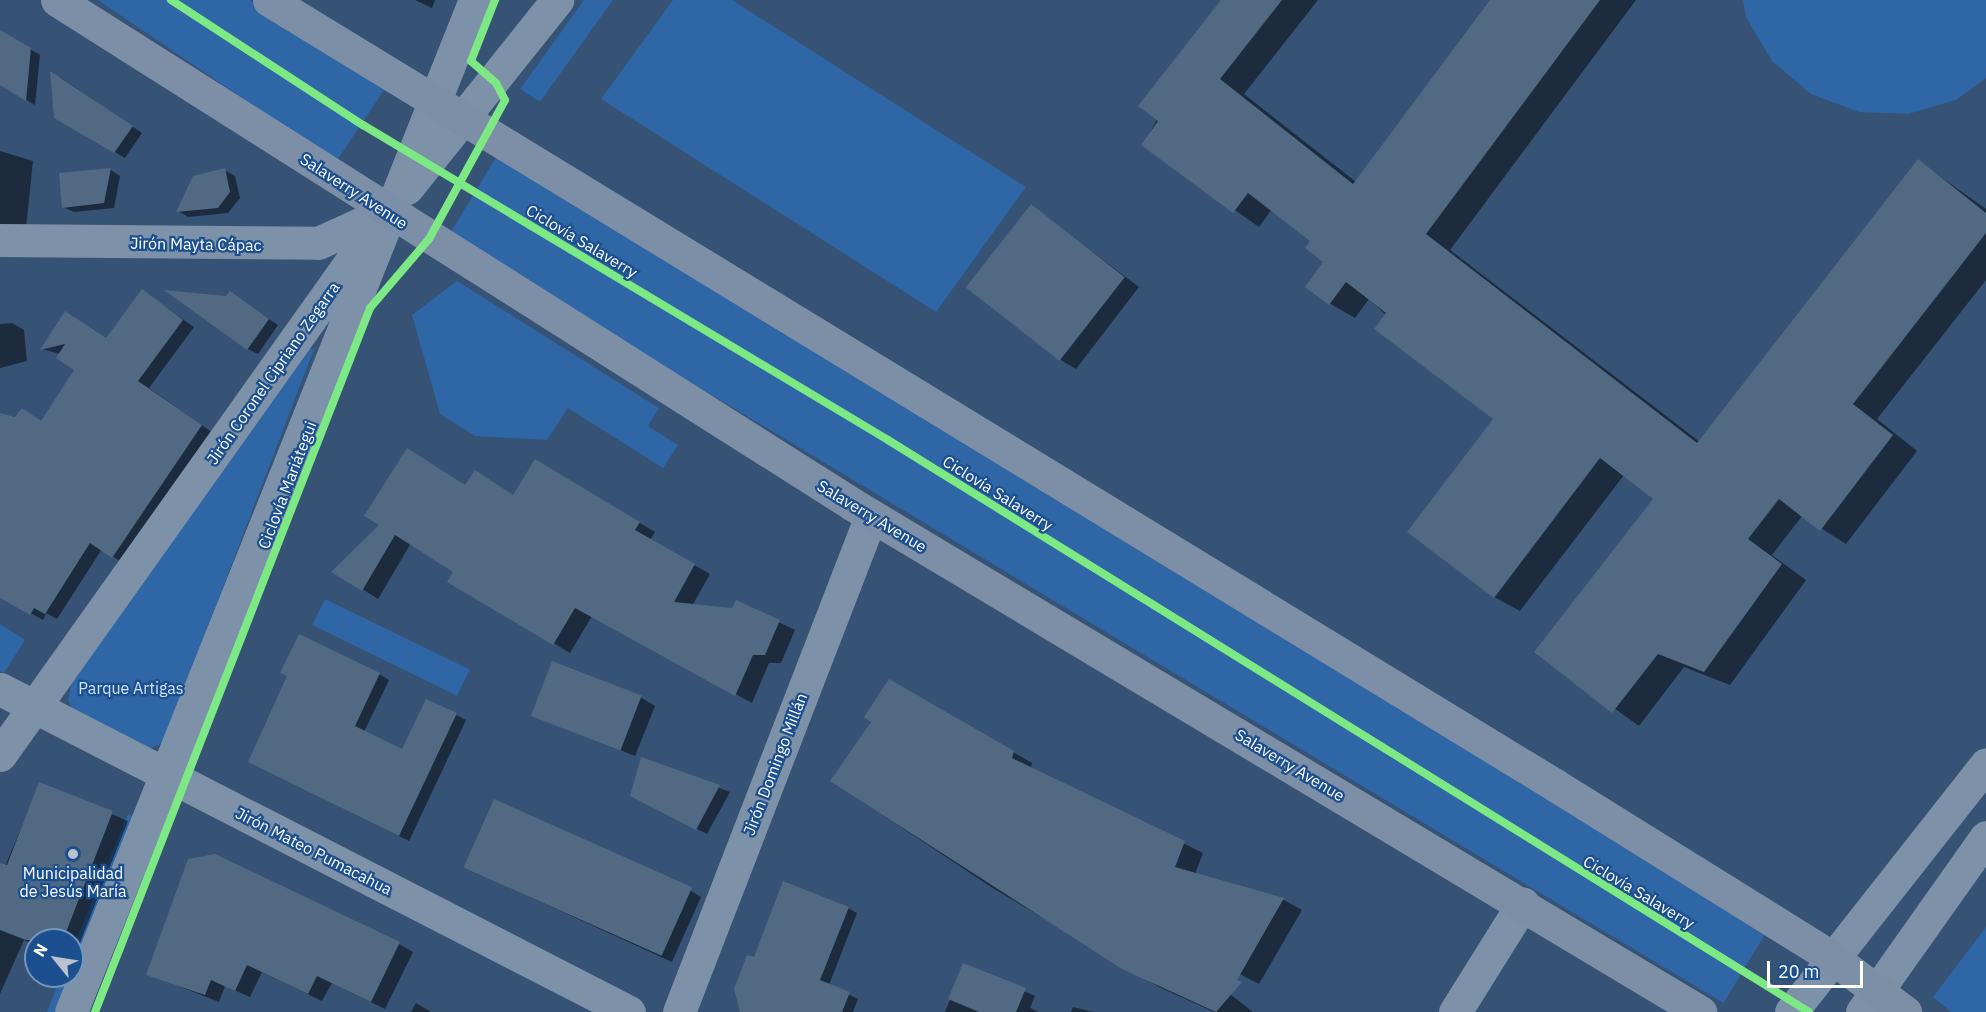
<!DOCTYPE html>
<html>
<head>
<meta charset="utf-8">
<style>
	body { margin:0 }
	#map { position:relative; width:1986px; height:1012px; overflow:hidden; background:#365274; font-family:"IBM Plex Sans",sans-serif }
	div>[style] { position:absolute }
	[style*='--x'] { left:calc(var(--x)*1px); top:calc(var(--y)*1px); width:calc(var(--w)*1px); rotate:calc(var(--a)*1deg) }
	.green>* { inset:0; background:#2f66a5; transform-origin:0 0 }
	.shadow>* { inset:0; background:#0007 }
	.building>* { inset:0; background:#526984; transform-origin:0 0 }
	.minor>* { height:33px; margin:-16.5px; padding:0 16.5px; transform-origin:16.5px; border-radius:16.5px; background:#7d92a8 }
	.major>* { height:33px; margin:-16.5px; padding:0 16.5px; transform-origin:16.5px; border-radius:16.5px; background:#7d8ea7 }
	.cycleway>* { height:8px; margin:-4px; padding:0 4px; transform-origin:4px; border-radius:4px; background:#7ce984 }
	.dots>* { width:16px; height:16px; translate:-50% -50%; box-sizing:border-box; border:3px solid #1b4f8f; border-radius:50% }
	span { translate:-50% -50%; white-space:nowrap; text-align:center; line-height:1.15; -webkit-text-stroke:4.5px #1b4f8f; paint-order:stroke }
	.street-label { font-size:16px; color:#fff }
	.park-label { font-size:16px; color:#cfe3fa }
	.poi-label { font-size:16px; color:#fff }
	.north { position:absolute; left:24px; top:928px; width:60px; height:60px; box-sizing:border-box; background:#1b4f8f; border:2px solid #7695bc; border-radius:50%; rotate:300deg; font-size:16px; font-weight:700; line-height:24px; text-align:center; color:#fff }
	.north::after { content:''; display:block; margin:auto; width:21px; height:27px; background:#b9c2ce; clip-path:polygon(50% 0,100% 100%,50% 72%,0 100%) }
	.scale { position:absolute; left:1767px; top:961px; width:96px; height:27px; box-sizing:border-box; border:3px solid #fff; border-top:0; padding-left:8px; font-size:18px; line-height:21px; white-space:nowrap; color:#fff; -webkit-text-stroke:4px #1b4f8f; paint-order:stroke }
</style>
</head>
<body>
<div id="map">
	<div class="green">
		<div style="clip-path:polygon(98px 0,250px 0,384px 90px,336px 162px)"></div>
		<div style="clip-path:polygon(584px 0,613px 0,540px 102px,520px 89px)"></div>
		<div style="clip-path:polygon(673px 0,732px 0,1026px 187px,936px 312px,601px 99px)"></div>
		<div style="clip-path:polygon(1743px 0,1986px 0,1986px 78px,1956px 100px,1908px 114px,1859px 112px,1811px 94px,1772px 61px,1746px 17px)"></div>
		<div style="left:496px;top:157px;width:1488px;height:93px;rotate:31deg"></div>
		<div style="clip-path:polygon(457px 281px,659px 408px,648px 426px,678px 445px,663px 468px,568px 408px,547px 440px,475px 436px,440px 414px,412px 315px)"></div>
		<div style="clip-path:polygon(303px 347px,314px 349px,164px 742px,151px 748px,74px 711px,68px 701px,71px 685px)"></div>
		<div style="left:325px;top:599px;width:161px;height:29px;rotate:26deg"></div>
		<div style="clip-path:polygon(0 624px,25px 640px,4px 673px,0 671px)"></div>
		<div style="clip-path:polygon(128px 814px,146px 823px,71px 1012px,47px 1012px,61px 976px,72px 976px,72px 950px)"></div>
		<div style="clip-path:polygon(1986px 927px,1986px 1012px,1951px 1012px,1933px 997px)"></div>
	</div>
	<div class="shadow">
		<div style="clip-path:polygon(415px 0,435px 0,432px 8px)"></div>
		<div style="clip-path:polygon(1223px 0,1318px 0,1244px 94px,1356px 182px,1492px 0,1636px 0,1450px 250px,1700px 442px,1918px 161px,1986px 209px,1986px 280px,1877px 419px,1917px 451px,1846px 544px,1802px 516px,1772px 555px,1806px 580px,1730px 685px,1684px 667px,1639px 726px,1536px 652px,1655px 499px,1624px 475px,1520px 611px,1494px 597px,1495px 419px,1369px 299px,1355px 318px,1329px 303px,1325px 261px,1312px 241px,1272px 209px,1259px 227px,1143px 145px)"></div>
		<div style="clip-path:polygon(0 31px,40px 55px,35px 105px,0 84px)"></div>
		<div style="clip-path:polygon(61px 78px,142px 133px,125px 158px,56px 117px)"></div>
		<div style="clip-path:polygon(0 151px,33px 161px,26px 228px,0 224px)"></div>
		<div style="clip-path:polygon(111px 170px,120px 176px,114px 208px,74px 212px,63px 207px,61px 175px)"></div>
		<div style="clip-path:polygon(224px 170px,235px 176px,240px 198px,228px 213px,188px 217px,178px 211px)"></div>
		<div style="clip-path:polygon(1031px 206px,1139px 287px,1076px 369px,1061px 360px)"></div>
		<div style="clip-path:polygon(142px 291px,194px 327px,149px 388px,213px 433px,124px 564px,102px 549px,57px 619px,46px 613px,43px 620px,0 596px,0 414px,42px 422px,76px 370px,60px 354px,42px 349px,66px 313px,107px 340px)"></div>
		<div style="clip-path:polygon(230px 293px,278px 325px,258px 354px,248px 349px)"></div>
		<div style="clip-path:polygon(12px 323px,24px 330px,27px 361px,0 368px,0 324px)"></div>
		<div style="clip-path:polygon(535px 461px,655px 532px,650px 540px,710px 574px,692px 606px,733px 610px,737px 602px,795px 630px,781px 663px,769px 663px,752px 703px,592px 616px,570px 653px,449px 581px,455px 571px,411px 543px,378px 599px,334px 571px,466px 487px,514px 496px)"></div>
		<div style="clip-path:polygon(379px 674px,389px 680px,364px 732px,403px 751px,456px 715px,466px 720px,409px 841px,260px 767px)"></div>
		<div style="clip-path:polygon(890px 681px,1032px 763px,1031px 768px,1203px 853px,1195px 874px,1284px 900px,1302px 910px,1259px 984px,1218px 963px,1208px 977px,1253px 1012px,1214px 1012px,1159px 987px,991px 887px,832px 781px,873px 722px)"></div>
		<div style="clip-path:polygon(640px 697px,655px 706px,635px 756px,533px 715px)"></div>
		<div style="clip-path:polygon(642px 759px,730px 792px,707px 834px,642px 801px)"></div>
		<div style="clip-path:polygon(40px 784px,128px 821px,73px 960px,72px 940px,36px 940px,36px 945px,24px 940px,0 994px,0 878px)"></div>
		<div style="clip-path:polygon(475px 872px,691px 891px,701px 897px,672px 962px)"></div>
		<div style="clip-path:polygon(848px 908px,857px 913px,829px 985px,858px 999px,853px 1012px,747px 1012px)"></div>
		<div style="clip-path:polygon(399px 944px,413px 952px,385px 1009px,332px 983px,322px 1001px,262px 972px,250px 997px,225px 986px,219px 1002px,148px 974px)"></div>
		<div style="clip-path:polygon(964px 965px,1035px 996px,1030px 1008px,1039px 1012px,945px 1012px)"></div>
		<div style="clip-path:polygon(416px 1003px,431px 1012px,411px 1012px)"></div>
		<div style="clip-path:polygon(1073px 1007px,1093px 1012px,1071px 1012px)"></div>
	</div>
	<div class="building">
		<div style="clip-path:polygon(1221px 0,1282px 0,1220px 79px,1353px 184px,1490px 0,1600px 0,1426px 234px,1697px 443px,1918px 159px,1986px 213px,1986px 233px,1853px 404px,1893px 435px,1820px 531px,1779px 499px,1748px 539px,1782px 564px,1704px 672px,1658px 654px,1612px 713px,1534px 652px,1653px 499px,1600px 458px,1494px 598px,1407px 532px,1493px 419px,1374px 329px,1386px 313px,1346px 282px,1329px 305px,1305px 287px,1323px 262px,1305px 248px,1310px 241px,1248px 193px,1233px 213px,1141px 145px,1158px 121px,1138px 106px)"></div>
		<div style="clip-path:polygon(0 30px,31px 48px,26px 101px,0 85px)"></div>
		<div style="clip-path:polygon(50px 71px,133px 126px,114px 153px,54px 118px)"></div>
		<div style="clip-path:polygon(111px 168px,104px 203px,62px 208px,59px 173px)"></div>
		<div style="clip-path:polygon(225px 168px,230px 192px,218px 208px,176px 212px,193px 176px)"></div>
		<div style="left:1031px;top:204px;width:119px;height:106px;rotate:38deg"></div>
		<div style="clip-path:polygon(142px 289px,183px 320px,138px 381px,202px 425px,112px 558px,90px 543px,45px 614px,34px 608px,30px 615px,0 598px,0 413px,15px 417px,22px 408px,41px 421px,74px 370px,56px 358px,65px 344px,40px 350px,65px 311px,106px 338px)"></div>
		<div style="clip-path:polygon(164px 290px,226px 296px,230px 291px,269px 319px,247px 350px)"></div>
		<div style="clip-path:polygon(407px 448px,465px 485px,475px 470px,513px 495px,535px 459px,640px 522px,635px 530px,695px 564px,674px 602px,732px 608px,736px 600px,780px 620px,765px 655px,753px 655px,735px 696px,575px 608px,553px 645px,447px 582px,453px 572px,395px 535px,362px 591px,331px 572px,379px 525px,364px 516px)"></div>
		<div style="clip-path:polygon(299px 634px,380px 673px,355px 726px,402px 749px,426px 699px,457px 713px,399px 836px,248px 762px,287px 676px,280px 673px)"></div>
		<div style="left:552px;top:661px;width:96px;height:59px;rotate:21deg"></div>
		<div style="clip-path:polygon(889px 679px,1014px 751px,1012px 758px,1185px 841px,1175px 867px,1284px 898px,1237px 980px,1242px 982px,1216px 1012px,1122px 969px,830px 781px,871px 722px,864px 717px)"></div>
		<div style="clip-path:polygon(641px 757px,720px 785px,696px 830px,630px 796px)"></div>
		<div style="clip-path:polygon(39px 782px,113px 811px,63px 940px,26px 940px,0 930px,0 863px,7px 865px)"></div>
		<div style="left:494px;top:799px;width:217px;height:75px;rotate:24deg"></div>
		<div style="clip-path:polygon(215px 854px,400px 942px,371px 1002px,317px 976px,308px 994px,247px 965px,235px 991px,211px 980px,205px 995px,146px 975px,188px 859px)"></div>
		<div style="clip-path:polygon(783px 881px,849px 907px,820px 980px,850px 992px,842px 1012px,740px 1012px,734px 989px,747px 955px,754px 957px)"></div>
		<div style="clip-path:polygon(963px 963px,1026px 988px,1016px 1012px,979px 1012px,948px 999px)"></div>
	</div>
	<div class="minor">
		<div style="--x:407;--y:188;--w:241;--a:-51.4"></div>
		<div style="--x:0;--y:240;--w:318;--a:0.5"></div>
		<div style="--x:318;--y:243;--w:75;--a:-24.5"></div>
		<div style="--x:0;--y:689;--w:707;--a:27.18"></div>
		<div style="--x:0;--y:755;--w:616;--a:-54.58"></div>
		<div style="--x:71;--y:1012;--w:1090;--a:-68.24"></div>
		<div style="--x:679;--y:1012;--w:532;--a:-68.84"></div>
		<div style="--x:1455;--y:1012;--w:128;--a:-58"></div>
		<div style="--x:1791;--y:1012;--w:315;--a:-51.8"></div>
		<div style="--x:1862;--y:1012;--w:214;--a:-54.7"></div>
	</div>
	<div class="major">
		<div style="--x:57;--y:0;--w:941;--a:32.37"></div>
		<div style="--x:852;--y:504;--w:989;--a:30.92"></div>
		<div style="--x:269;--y:0;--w:1507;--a:31.4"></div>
		<div style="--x:1555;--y:785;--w:324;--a:31.9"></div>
		<div style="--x:1830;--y:956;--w:94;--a:36.7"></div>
	</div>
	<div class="cycleway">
		<div style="--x:171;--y:0;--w:229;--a:33.1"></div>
		<div style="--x:363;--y:125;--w:612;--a:30.96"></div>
		<div style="--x:888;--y:440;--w:1084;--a:31.84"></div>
		<div style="--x:95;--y:1012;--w:756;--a:-68.66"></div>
		<div style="--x:370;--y:308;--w:91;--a:-49.5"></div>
		<div style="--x:429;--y:239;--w:158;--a:-61.3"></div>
		<div style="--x:505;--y:100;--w:19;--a:-118"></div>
		<div style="--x:496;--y:83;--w:33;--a:-139"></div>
		<div style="--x:471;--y:61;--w:66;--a:-68.5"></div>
	</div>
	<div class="dots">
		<div style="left:73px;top:854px;background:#b9c2ce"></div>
	</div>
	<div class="street-label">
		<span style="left:354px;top:191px;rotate:33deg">Salaverry Avenue</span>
		<span style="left:582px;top:241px;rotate:31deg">Ciclovía Salaverry</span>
		<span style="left:196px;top:244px;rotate:1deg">Jirón Mayta Cápac</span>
		<span style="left:273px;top:373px;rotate:-55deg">Jirón Coronel Cipriano Zegarra</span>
		<span style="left:287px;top:485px;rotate:-69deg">Ciclovía Mariátegui</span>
		<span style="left:998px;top:493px;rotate:32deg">Ciclovía Salaverry</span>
		<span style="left:872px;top:516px;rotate:31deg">Salaverry Avenue</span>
		<span style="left:775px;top:764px;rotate:-69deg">Jirón Domingo Millán</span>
		<span style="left:1290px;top:765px;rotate:31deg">Salaverry Avenue</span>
		<span style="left:314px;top:851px;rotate:27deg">Jirón Mateo Pumacahua</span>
		<span style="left:1639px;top:892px;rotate:31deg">Ciclovía Salaverry</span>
	</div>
	<div class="park-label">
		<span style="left:131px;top:688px">Parque Artigas</span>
	</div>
	<div class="poi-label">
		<span style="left:73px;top:882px">Municipalidad<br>de Jesús María</span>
	</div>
	<div class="north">N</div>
	<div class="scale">20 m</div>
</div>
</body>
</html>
